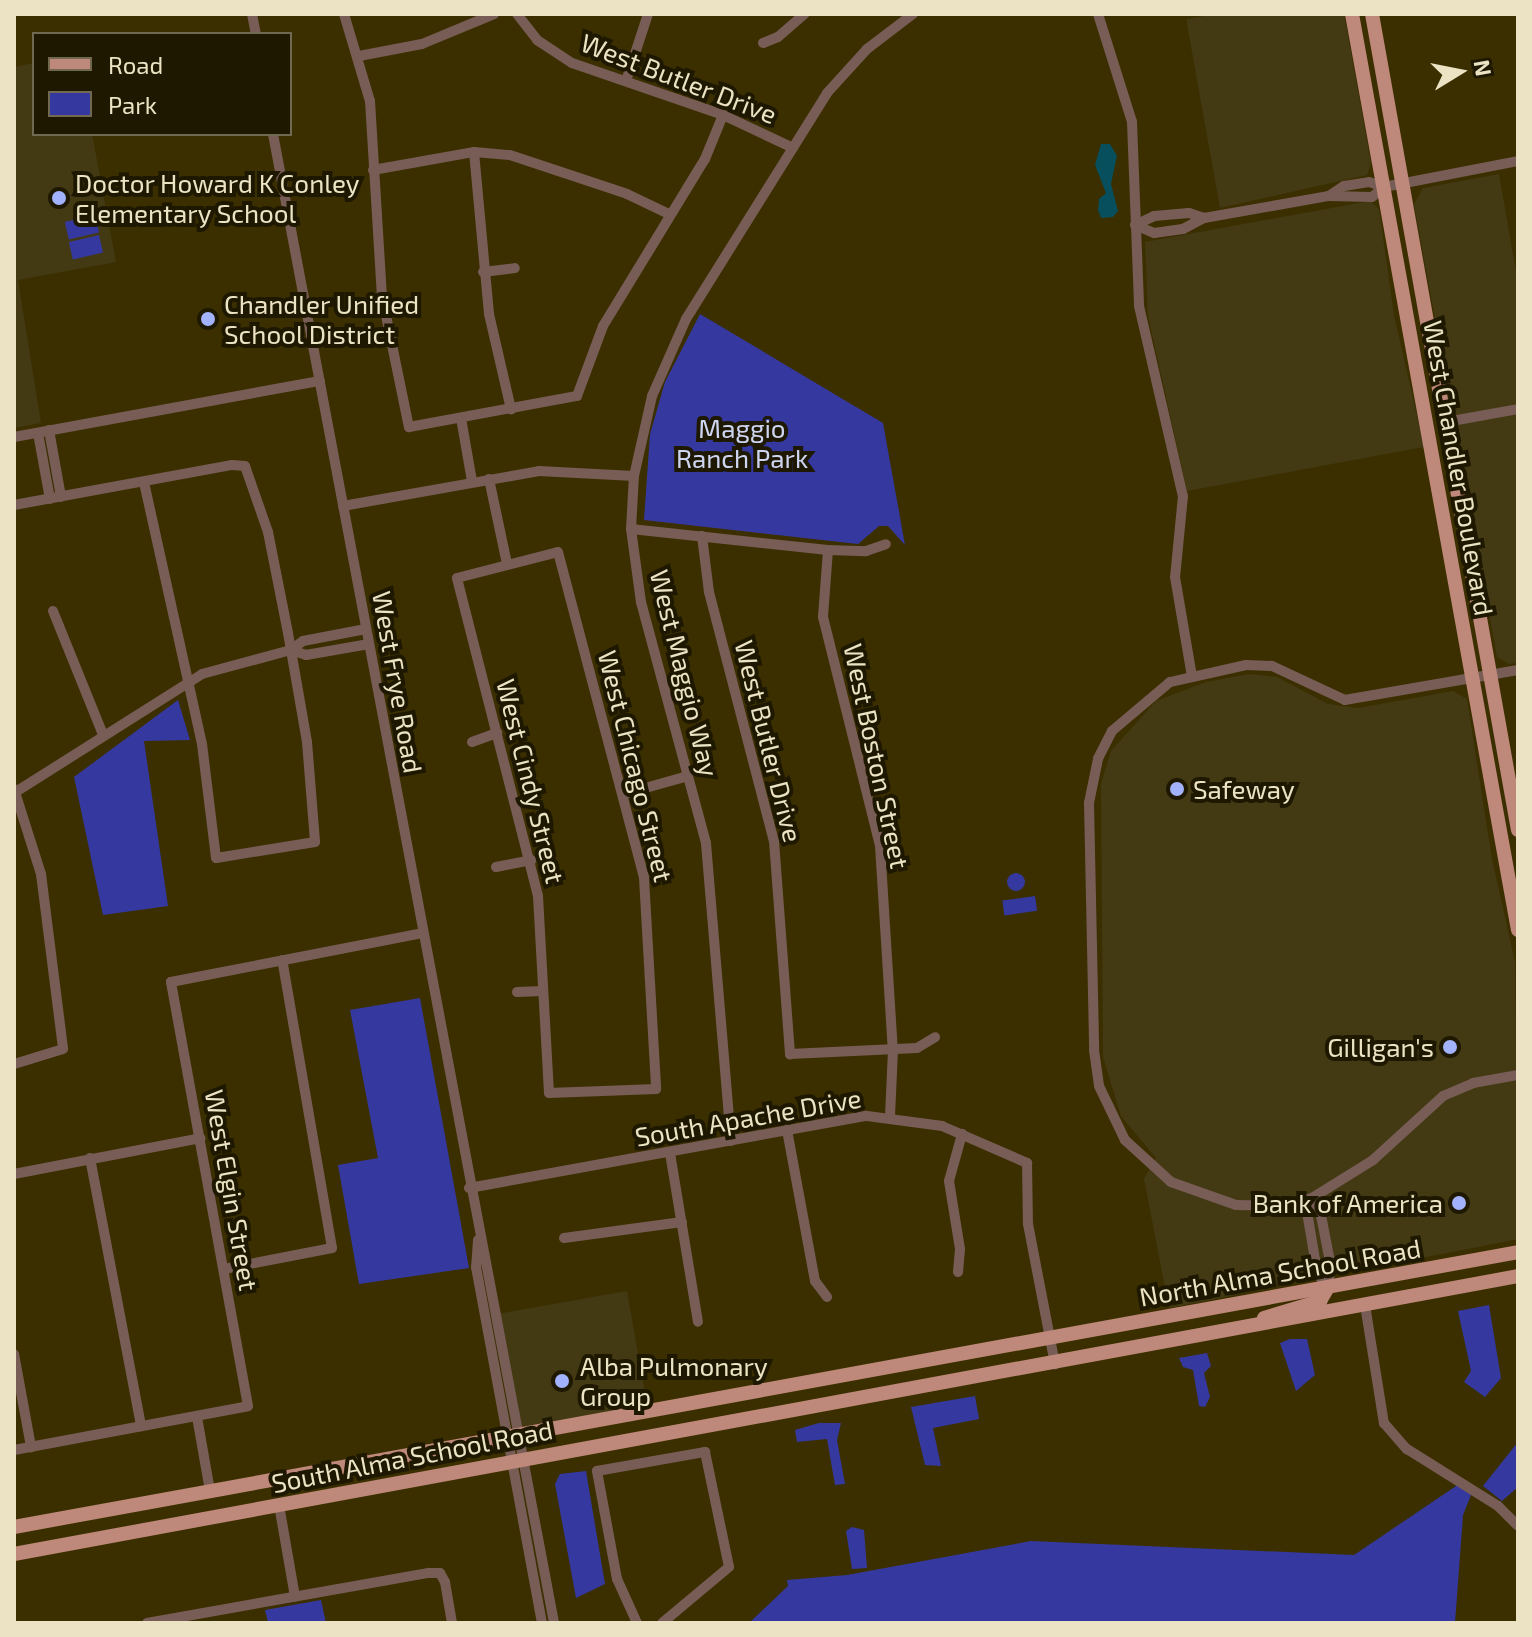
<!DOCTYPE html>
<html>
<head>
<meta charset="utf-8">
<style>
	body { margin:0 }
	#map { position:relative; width:1532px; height:1637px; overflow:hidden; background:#3b2f00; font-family:"Exo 2",sans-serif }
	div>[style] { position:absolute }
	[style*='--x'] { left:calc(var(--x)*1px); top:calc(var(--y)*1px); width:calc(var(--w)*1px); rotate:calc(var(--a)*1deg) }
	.built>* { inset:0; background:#433a14; transform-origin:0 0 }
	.green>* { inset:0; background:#35399f; transform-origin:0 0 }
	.round { border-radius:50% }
	.water>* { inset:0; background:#074f5c }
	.minor>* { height:10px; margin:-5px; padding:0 5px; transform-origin:5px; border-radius:5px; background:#785d56 }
	.major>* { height:14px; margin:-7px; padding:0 7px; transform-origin:7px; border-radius:7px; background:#be887a }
	.dots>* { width:22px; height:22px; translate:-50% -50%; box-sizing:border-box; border:4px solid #1e1801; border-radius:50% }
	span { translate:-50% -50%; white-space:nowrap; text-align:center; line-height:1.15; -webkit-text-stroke:8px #1e1801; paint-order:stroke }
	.street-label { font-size:26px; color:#ebe3c4 }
	.poi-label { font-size:26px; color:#ebe3c4 }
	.left { translate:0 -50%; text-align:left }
	.right { translate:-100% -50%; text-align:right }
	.park-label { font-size:26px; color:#ced5f1 }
	.frame { position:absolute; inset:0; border:16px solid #ebe3c4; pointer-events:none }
	.legend { position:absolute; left:32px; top:32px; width:260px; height:104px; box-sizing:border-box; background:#1e1801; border:2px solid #70694f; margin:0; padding:10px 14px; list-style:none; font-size:24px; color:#ebe3c4 }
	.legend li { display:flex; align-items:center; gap:16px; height:40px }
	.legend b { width:40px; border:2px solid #70694f }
	.north { position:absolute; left:1420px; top:32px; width:80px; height:80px; -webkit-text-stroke:6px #1e1801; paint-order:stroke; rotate:80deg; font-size:22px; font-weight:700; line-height:32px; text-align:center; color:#ebe3c4 }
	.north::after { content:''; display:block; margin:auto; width:28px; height:36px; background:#ebe3c4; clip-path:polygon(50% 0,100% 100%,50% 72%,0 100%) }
</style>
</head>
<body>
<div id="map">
	<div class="built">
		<div style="clip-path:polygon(1215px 14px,1344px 14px,1371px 163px,1367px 175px,1220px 208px,1187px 24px,1187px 19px)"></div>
		<div style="clip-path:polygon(34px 63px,34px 134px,92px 134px,116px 262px,18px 280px,41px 423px,14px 428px,14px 67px)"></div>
		<div style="clip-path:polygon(1499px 174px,1518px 283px,1518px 663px,1509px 664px,1497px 657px,1414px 204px,1423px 188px)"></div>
		<div style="clip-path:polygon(1370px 201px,1379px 209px,1394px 315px,1424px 447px,1187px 491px,1148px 316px,1145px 242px)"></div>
		<div style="clip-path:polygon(1249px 674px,1277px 677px,1328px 704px,1358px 708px,1453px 691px,1467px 699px,1492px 859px,1515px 962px,1518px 1239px,1169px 1308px,1144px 1179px,1156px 1158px,1121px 1116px,1103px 1057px,1101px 784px,1111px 751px,1156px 701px,1206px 682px)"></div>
		<div style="left:627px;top:1291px;width:123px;height:131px;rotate:80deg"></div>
	</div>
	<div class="green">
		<div style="left:95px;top:215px;width:18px;height:31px;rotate:77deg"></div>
		<div style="left:99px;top:235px;width:18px;height:31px;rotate:77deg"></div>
		<div style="clip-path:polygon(700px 314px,883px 423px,905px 545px,888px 526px,879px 526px,858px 544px,644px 520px,650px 434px,665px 382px)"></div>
		<div style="clip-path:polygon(178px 700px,190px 740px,144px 741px,168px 906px,103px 915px,74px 777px)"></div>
		<div class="round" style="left:1007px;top:873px;width:18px;height:18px"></div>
		<div style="left:1035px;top:896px;width:15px;height:33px;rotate:82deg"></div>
		<div style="clip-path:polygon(420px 998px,469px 1268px,359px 1284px,338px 1165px,378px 1158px,350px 1010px)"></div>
		<div style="clip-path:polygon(1489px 1305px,1501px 1378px,1485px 1397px,1464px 1382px,1471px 1371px,1458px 1311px)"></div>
		<div style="clip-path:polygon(1290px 1339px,1307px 1339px,1315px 1375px,1296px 1391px,1280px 1343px)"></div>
		<div style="clip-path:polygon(1207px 1353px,1211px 1366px,1204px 1373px,1210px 1397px,1205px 1407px,1199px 1406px,1193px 1370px,1183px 1367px,1179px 1358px)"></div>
		<div style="clip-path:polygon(975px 1396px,979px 1419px,933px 1428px,941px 1466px,925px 1465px,911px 1407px)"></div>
		<div style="clip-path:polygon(819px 1423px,841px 1423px,837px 1440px,845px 1484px,835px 1485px,827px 1439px,797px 1442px,795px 1430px)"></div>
		<div style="clip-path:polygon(1518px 1442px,1518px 1487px,1502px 1501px,1483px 1486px)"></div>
		<div style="clip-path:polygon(586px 1471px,605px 1584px,576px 1598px,555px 1484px,560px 1474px)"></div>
		<div style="clip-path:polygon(1462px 1482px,1473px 1490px,1463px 1515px,1455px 1623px,749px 1623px,788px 1586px,787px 1580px,847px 1575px,1031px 1541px,1354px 1555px)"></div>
		<div style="clip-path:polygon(852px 1527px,864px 1530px,867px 1568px,852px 1569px,846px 1531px)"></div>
		<div style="clip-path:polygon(321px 1600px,326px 1623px,268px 1623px,265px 1610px)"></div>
	</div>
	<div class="water">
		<div style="clip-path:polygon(1101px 144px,1110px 144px,1117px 156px,1111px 184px,1118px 211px,1113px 217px,1101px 218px,1098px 210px,1099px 199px,1106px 193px,1095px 165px)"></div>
	</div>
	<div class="minor">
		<div style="--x:252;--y:14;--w:20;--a:79"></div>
		<div style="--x:344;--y:14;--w:91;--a:73.4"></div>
		<div style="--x:370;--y:101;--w:195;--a:86.5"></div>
		<div style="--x:382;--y:296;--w:134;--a:78.4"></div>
		<div style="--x:409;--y:427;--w:171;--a:-10.5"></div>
		<div style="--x:577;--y:396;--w:75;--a:-69.6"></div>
		<div style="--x:603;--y:326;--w:196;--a:-58.6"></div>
		<div style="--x:705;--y:159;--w:48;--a:-67.8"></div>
		<div style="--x:517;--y:14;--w:33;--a:52"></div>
		<div style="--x:537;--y:40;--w:42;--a:33.3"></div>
		<div style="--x:572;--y:63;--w:160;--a:19"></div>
		<div style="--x:723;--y:115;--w:77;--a:25.2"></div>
		<div style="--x:1098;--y:14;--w:113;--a:72.5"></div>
		<div style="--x:1132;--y:122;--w:184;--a:87.8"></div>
		<div style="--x:1139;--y:306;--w:195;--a:77"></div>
		<div style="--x:1183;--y:496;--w:81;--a:95.6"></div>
		<div style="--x:1175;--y:577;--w:100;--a:80.3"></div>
		<div style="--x:763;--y:43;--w:16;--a:-22"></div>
		<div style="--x:778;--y:37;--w:35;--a:-41"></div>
		<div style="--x:359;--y:56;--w:64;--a:-10.8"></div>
		<div style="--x:422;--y:44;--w:78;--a:-22.6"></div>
		<div style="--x:626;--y:81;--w:71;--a:-71.8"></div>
		<div style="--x:273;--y:134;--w:1515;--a:79.31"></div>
		<div style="--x:474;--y:152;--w:163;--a:84.7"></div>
		<div style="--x:489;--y:314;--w:98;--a:77"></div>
		<div style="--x:373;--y:170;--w:103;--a:-10.1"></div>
		<div style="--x:474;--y:152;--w:36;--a:5"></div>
		<div style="--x:510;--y:155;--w:123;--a:18.4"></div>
		<div style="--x:627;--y:194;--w:47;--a:25.5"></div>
		<div style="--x:1329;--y:196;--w:18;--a:-34"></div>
		<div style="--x:1344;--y:186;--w:25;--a:-9"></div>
		<div style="--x:1369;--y:182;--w:16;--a:18"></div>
		<div style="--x:1135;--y:225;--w:21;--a:23"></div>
		<div style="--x:1154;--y:233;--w:29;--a:-8"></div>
		<div style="--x:1183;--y:229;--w:24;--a:-28"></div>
		<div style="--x:1204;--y:218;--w:127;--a:-10"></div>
		<div style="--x:1329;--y:196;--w:43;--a:1.3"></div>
		<div style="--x:1372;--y:197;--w:16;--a:-40"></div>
		<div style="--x:1384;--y:187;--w:136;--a:-11"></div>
		<div style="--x:1135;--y:225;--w:21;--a:-25"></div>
		<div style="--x:1154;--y:216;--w:35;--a:-5"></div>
		<div style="--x:1189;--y:213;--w:16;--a:18"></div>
		<div style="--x:483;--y:272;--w:32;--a:-7"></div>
		<div style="--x:461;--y:418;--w:64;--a:80.1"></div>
		<div style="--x:1446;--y:422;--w:73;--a:-10.2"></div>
		<div style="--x:49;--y:430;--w:68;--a:79.8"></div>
		<div style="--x:38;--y:433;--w:67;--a:79.7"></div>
		<div style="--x:14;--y:437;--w:311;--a:-10.4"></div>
		<div style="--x:489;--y:479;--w:87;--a:78"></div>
		<div style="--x:14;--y:505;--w:222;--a:-10.4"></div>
		<div style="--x:232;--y:465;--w:13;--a:4"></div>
		<div style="--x:245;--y:466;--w:70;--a:70.8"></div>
		<div style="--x:268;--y:532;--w:103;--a:78.8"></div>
		<div style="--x:288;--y:633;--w:111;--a:80.1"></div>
		<div style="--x:307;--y:742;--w:100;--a:85.4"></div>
		<div style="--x:315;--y:842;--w:100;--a:170.8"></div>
		<div style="--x:216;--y:858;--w:115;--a:-97"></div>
		<div style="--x:202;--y:744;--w:268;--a:-102.5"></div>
		<div style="--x:343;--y:506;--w:199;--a:-10.1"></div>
		<div style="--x:539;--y:471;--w:95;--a:3"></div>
		<div style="--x:631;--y:529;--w:198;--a:6.1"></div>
		<div style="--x:828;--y:550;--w:38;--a:2"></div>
		<div style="--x:866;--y:551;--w:21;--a:-19"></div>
		<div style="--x:702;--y:536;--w:56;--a:82.9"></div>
		<div style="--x:709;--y:592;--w:257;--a:75.4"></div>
		<div style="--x:774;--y:841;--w:214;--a:85.7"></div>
		<div style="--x:790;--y:1054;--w:127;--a:-2.7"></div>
		<div style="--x:917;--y:1048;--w:21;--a:-31"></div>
		<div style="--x:828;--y:550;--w:67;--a:94.3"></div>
		<div style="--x:823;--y:617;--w:236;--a:76"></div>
		<div style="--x:880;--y:846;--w:204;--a:86.4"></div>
		<div style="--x:893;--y:1050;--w:66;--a:92.6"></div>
		<div style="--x:558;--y:552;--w:337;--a:75.2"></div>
		<div style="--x:644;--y:878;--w:211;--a:86.7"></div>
		<div style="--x:656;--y:1089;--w:107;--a:177.9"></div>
		<div style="--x:549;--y:1093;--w:197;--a:-93.2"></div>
		<div style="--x:538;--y:896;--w:328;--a:-104.3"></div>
		<div style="--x:457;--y:578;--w:104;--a:-14.4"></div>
		<div style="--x:53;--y:611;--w:134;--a:68"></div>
		<div style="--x:291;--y:650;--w:16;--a:18"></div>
		<div style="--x:306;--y:655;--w:64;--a:-9.9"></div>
		<div style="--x:1518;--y:670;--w:176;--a:170.2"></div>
		<div style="--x:1345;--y:700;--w:81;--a:-155"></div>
		<div style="--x:1272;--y:666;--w:26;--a:-178"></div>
		<div style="--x:1246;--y:665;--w:78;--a:167.4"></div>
		<div style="--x:1170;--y:682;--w:76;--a:139.8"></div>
		<div style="--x:1112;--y:731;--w:31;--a:117"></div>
		<div style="--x:1098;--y:759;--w:45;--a:101.6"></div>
		<div style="--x:1089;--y:803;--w:247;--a:88.8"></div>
		<div style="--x:1094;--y:1050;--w:36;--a:82"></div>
		<div style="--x:1099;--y:1086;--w:60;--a:64.3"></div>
		<div style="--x:1125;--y:1140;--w:62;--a:42.4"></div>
		<div style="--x:1171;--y:1182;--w:69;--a:19.5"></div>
		<div style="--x:1236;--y:1205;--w:44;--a:1.3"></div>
		<div style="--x:1280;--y:1206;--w:33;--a:-14"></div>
		<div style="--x:1312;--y:1198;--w:72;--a:-31.9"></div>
		<div style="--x:1373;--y:1160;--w:95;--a:-42.4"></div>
		<div style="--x:1443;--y:1096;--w:33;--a:-23"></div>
		<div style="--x:1473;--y:1083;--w:46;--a:-10.1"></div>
		<div style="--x:472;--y:742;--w:27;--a:-20"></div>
		<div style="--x:14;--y:789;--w:89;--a:72.4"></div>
		<div style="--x:41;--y:874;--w:176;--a:82.8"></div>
		<div style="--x:63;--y:1049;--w:51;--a:163"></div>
		<div style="--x:14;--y:793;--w:222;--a:-32.3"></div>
		<div style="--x:202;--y:674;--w:92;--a:-15.1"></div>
		<div style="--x:291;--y:650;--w:15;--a:-37"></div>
		<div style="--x:303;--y:641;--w:64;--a:-10.8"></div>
		<div style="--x:624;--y:794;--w:66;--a:-15.7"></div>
		<div style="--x:496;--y:867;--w:36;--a:-11"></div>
		<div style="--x:517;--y:992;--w:26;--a:-2"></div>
		<div style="--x:787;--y:1130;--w:154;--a:79.5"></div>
		<div style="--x:815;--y:1281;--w:20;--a:53"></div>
		<div style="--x:731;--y:1141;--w:299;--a:-94.8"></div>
		<div style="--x:706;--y:843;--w:250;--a:-105.1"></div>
		<div style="--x:641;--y:602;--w:74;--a:-97.8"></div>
		<div style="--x:631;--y:529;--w:53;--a:-86.8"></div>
		<div style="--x:634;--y:476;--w:82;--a:-77.3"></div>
		<div style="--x:652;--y:396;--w:84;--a:-66.2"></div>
		<div style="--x:686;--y:319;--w:266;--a:-58"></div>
		<div style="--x:827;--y:93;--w:59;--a:-47.7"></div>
		<div style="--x:867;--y:49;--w:58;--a:-37.3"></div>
		<div style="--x:670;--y:1153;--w:171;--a:80.6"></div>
		<div style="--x:90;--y:1158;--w:273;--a:79.2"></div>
		<div style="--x:14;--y:1174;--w:190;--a:-10.9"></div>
		<div style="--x:469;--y:1188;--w:404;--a:-10.3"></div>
		<div style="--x:867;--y:1116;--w:76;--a:7.6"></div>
		<div style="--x:942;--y:1126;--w:93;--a:23.5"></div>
		<div style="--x:1027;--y:1163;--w:61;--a:89.1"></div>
		<div style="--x:1028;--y:1224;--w:143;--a:79.1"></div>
		<div style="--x:1312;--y:1198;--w:15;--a:110"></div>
		<div style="--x:1307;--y:1212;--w:60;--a:80.4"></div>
		<div style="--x:1317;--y:1271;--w:21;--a:61"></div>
		<div style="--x:1312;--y:1198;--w:14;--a:56"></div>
		<div style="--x:1320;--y:1210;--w:58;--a:79.1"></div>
		<div style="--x:1331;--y:1267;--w:22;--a:100"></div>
		<div style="--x:564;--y:1238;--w:119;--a:-7.7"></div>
		<div style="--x:478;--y:1240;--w:27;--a:94"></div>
		<div style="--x:476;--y:1267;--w:362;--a:79.5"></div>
		<div style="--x:224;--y:1269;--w:110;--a:-11"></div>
		<div style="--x:332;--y:1248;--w:292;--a:-99.8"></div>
		<div style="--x:958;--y:1272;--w:23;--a:-85"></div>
		<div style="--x:960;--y:1249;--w:69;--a:-99.2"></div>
		<div style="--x:949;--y:1181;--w:49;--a:-74.5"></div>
		<div style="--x:1365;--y:1305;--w:120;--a:80.9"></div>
		<div style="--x:1384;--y:1423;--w:35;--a:49"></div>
		<div style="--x:1407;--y:1449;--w:107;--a:32.1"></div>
		<div style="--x:1498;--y:1506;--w:28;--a:45"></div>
		<div style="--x:14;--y:1354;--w:95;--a:79.6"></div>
		<div style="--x:197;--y:1417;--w:75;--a:80"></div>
		<div style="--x:14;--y:1450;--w:238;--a:-10.6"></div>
		<div style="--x:248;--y:1406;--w:431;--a:-100.3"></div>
		<div style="--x:171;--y:982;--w:256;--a:-11"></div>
		<div style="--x:279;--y:1505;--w:93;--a:80.1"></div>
		<div style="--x:147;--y:1623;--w:286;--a:-10.1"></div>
		<div style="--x:429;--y:1573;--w:11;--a:0"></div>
		<div style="--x:440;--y:1573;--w:10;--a:61"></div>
		<div style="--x:445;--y:1582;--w:42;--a:80.3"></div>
		<div style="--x:637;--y:1623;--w:48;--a:-114.4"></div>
		<div style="--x:617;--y:1579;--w:110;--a:-100.5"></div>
		<div style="--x:597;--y:1471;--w:110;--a:-10"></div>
		<div style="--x:705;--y:1452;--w:117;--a:78.2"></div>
		<div style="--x:729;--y:1567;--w:87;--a:140.1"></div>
	</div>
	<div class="major">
		<div style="--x:1352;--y:14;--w:931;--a:79.73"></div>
		<div style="--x:1372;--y:14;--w:829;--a:79.86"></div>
		<div style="--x:1264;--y:1318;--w:59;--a:-16.9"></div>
		<div style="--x:1320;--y:1301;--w:14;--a:-60"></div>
		<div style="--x:14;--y:1527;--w:1529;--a:-10.36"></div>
		<div style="--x:14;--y:1554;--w:1529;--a:-10.47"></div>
	</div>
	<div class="dots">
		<div style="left:59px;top:198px;background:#a3b2fd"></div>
		<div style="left:208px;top:319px;background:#a3b2fd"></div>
		<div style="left:1177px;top:789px;background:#a3b2fd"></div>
		<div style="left:1450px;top:1047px;background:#a3b2fd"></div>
		<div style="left:1459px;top:1203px;background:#a3b2fd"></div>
		<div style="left:562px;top:1381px;background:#a3b2fd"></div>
	</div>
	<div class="street-label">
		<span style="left:679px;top:78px;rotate:21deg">West Butler Drive</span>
		<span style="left:1459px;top:468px;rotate:80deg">West Chandler Boulevard</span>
		<span style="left:685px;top:673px;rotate:76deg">West Maggio Way</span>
		<span style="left:398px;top:682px;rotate:80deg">West Frye Road</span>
		<span style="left:769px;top:741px;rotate:76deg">West Butler Drive</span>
		<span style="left:877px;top:756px;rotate:78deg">West Boston Street</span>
		<span style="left:636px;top:766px;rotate:76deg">West Chicago Street</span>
		<span style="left:531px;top:781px;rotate:76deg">West Cindy Street</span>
		<span style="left:748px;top:1117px;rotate:-10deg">South Apache Drive</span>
		<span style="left:232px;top:1190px;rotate:80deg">West Elgin Street</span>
		<span style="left:1280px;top:1272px;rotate:-10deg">North Alma School Road</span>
		<span style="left:412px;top:1456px;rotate:-11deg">South Alma School Road</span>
	</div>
	<div class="poi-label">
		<span class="left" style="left:75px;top:198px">Doctor Howard K Conley<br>Elementary School</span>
		<span class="left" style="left:224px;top:319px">Chandler Unified<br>School District</span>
		<span class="left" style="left:1193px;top:789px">Safeway</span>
		<span class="right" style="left:1434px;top:1047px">Gilligan's</span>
		<span class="right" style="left:1443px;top:1203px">Bank of America</span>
		<span class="left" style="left:580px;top:1381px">Alba Pulmonary<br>Group</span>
	</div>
	<div class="park-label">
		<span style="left:742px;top:443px">Maggio<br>Ranch Park</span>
	</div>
	<div class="frame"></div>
	<ul class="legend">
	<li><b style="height:10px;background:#be887a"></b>Road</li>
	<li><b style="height:22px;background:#35399f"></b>Park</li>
	</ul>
	<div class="north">N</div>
</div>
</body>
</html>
